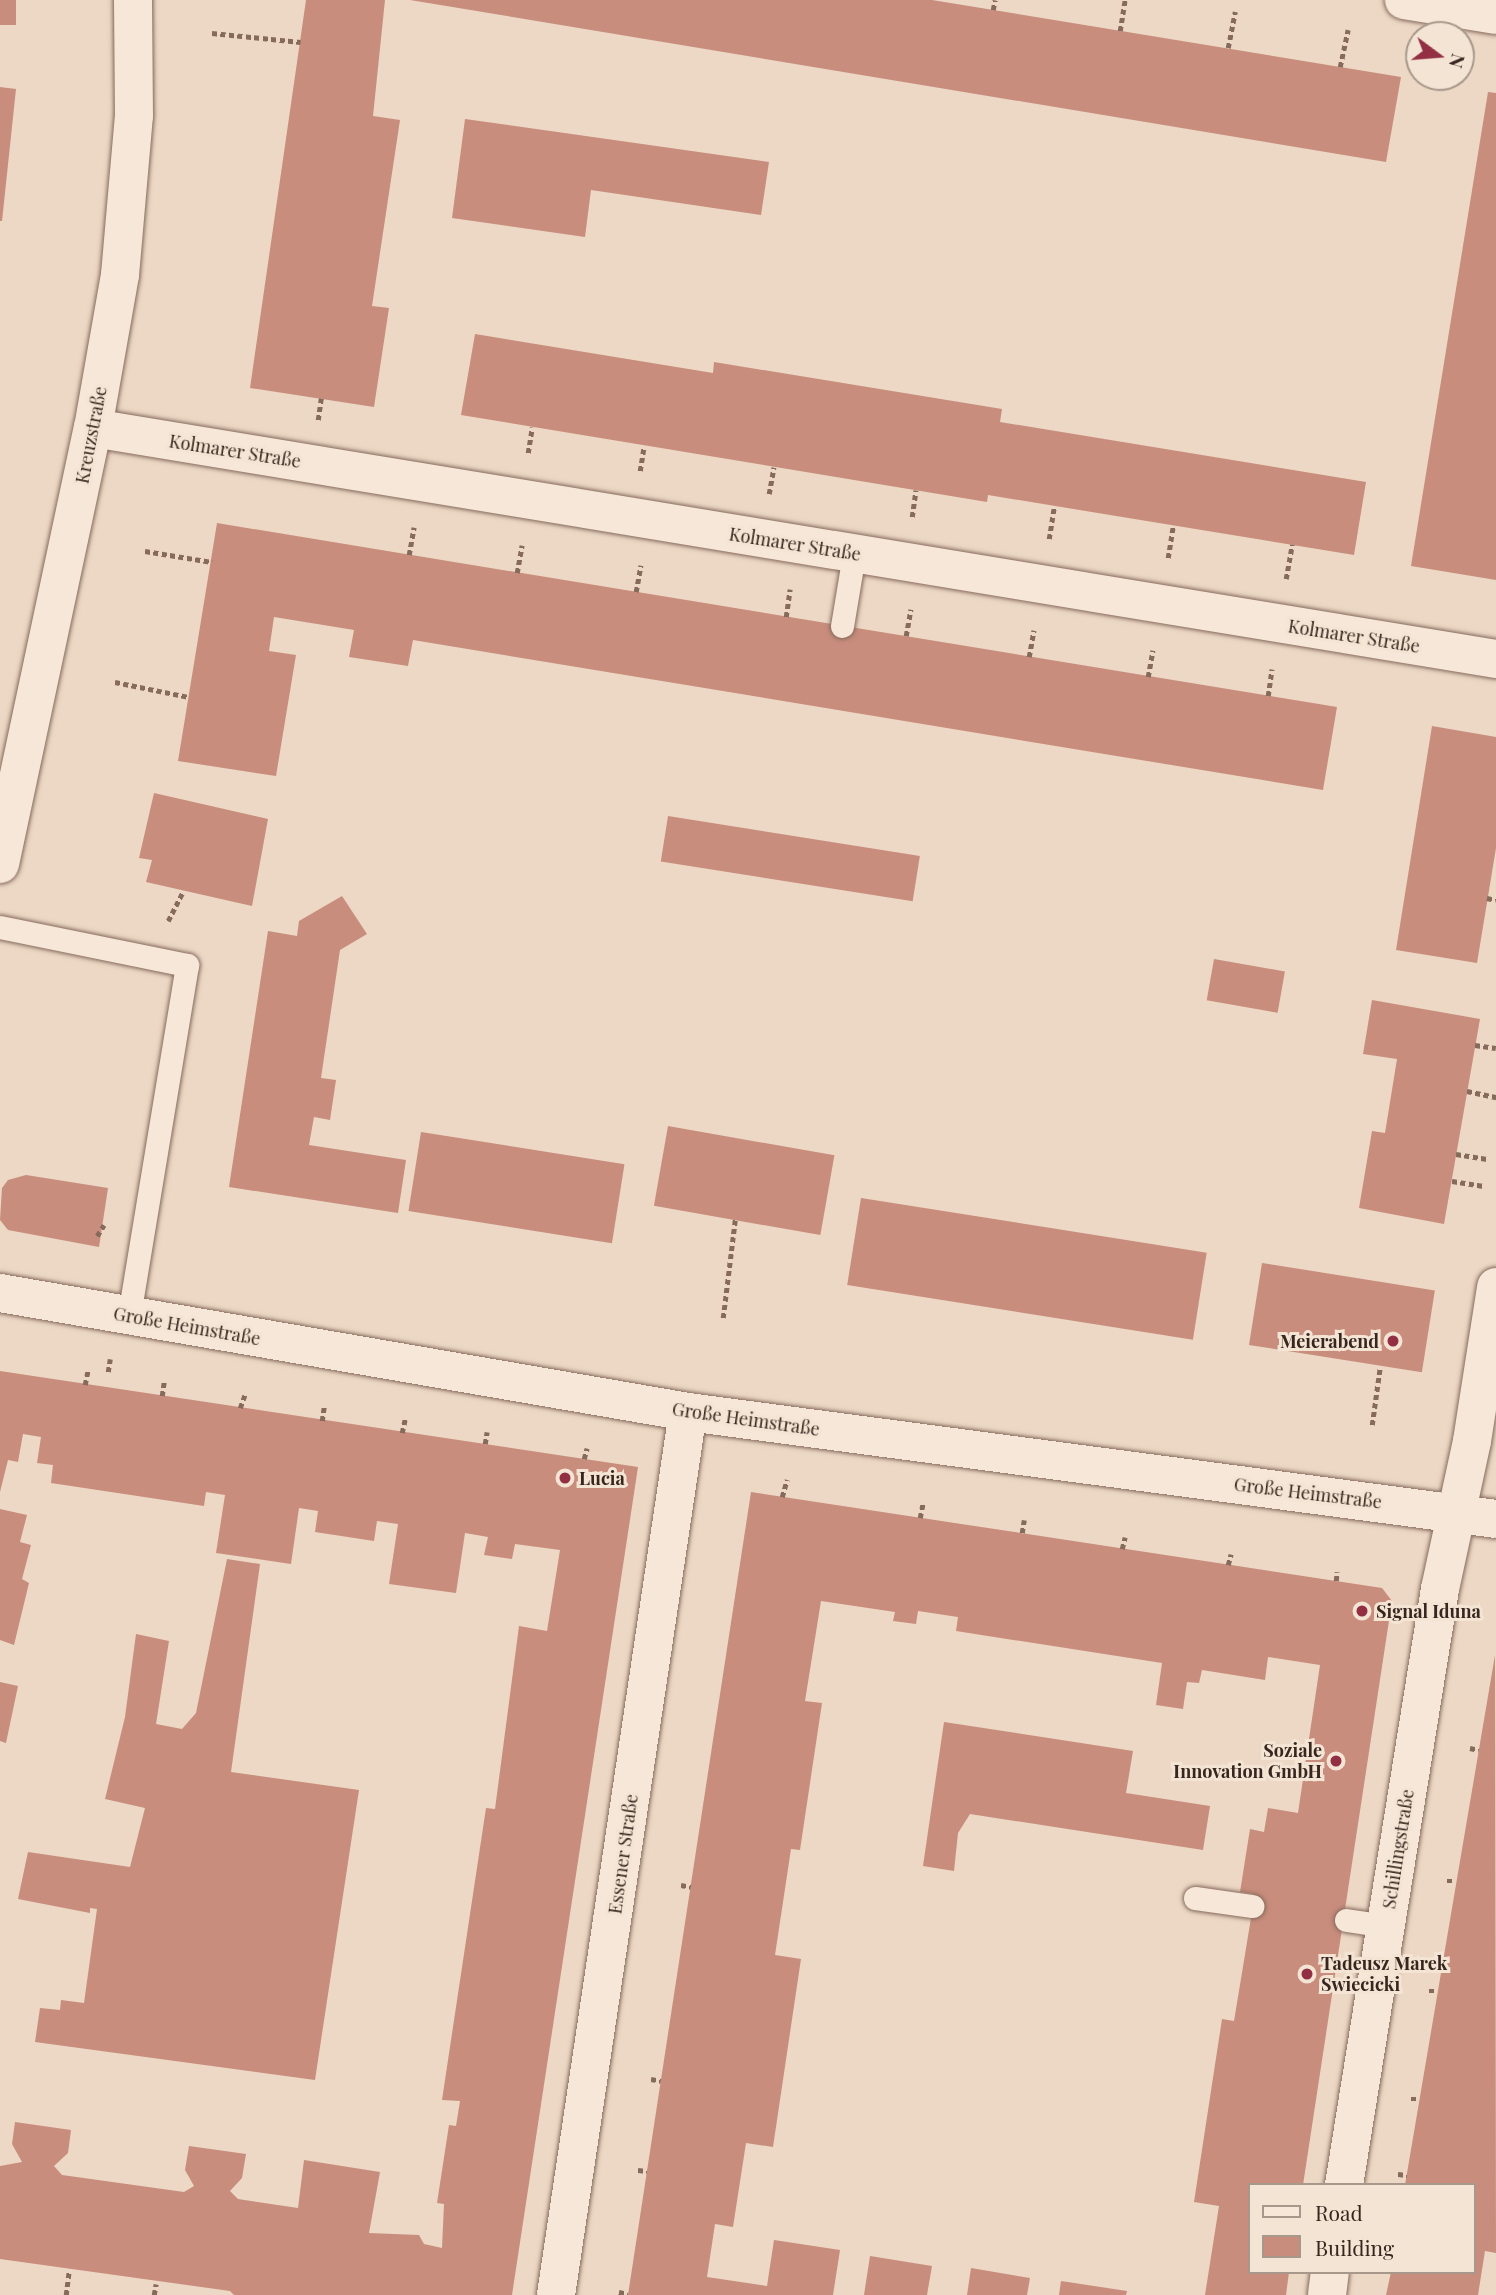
<!DOCTYPE html>
<html>
<head>
<meta charset="utf-8">
<style>
	body { margin:0 }
	#map { position:relative; width:1496px; height:2295px; overflow:hidden; background:#ecd8c5; font-family:"Playfair Display",serif }
	div>[style] { position:absolute }
	[style*='--x'] { left:calc(var(--x)*1px); top:calc(var(--y)*1px); width:calc(var(--w)*1px); rotate:calc(var(--a)*1deg) }
	.building>* { inset:0; background:#c88d7d; transform-origin:0 0 }
	.path>* { height:4.5px; margin-top:-2.25px; transform-origin:0; background:repeating-linear-gradient(90deg,#866a5c 0 5px,transparent 0 8.5px) }
	.roads { filter:drop-shadow(0 0 2px #866a5c) drop-shadow(0 0 2px #866a5c) }
	.lane>* { height:23px; margin:-11.5px; padding:0 11.5px; transform-origin:11.5px; border-radius:11.5px; background:#f7e7d8 }
	.street>* { height:38px; margin:-19px; padding:0 19px; transform-origin:19px; border-radius:19px; background:#f7e7d8 }
	.dots>* { width:19px; height:19px; translate:-50% -50%; box-sizing:border-box; border:4px solid #f4e4d4; border-radius:50% }
	span { translate:-50% -50%; white-space:nowrap; text-align:center; line-height:1.15; -webkit-text-stroke:6px #f4e4d4; paint-order:stroke }
	.street-label { font-size:18px; color:#37261f }
	.poi-label { font-size:18px; color:#37261f; font-weight:700 }
	.right { translate:-100% -50%; text-align:right }
	.left { translate:0 -50%; text-align:left }
	.legend { position:absolute; left:1248px; top:2183px; width:228px; height:91px; box-sizing:border-box; background:#f4e4d4; border:2px solid #a8988c; margin:0; padding:9px 12px; list-style:none; font-size:21px; color:#37261f }
	.legend li { display:flex; align-items:center; gap:14px; height:35px }
	.legend b { width:35px; border:2px solid #a8988c }
	.north { position:absolute; left:1405px; top:21px; width:70px; height:70px; box-sizing:border-box; background:#f4e4d4; border:2px solid #a8988c; border-radius:50%; rotate:106deg; font-size:19px; font-weight:700; line-height:28px; text-align:center; color:#37261f }
	.north::after { content:''; display:block; margin:auto; width:24px; height:32px; background:#922f43; clip-path:polygon(50% 0,100% 100%,50% 72%,0 100%) }
</style>
</head>
<body>
<div id="map">
	<div class="building">
		<div style="left:0;top:0;width:16px;height:25px"></div>
		<div style="clip-path:polygon(306px 0,385px 0,373px 116px,400px 120px,372px 306px,389px 308px,374px 407px,250px 388px)"></div>
		<div style="clip-path:polygon(410px 0,932px 0,1401px 77px,1386px 162px)"></div>
		<div style="clip-path:polygon(0 87px,16px 89px,2px 221px,0 221px)"></div>
		<div style="clip-path:polygon(1488px 92px,1496px 93px,1496px 580px,1411px 566px)"></div>
		<div style="clip-path:polygon(465px 119px,769px 162px,761px 215px,591px 190px,585px 237px,452px 218px)"></div>
		<div style="clip-path:polygon(475px 334px,713px 373px,714px 362px,1002px 409px,1000px 422px,1366px 482px,1354px 555px,988px 495px,987px 502px,461px 415px)"></div>
		<div style="clip-path:polygon(217px 523px,1337px 707px,1323px 790px,413px 640px,408px 666px,349px 657px,354px 630px,274px 617px,269px 651px,296px 655px,276px 776px,178px 761px)"></div>
		<div style="clip-path:polygon(1432px 726px,1496px 737px,1496px 848px,1477px 963px,1396px 950px)"></div>
		<div style="clip-path:polygon(154px 793px,268px 819px,252px 906px,146px 882px,152px 860px,139px 858px)"></div>
		<div style="left:668px;top:816px;width:255px;height:46px;rotate:9deg"></div>
		<div style="clip-path:polygon(342px 896px,367px 934px,340px 950px,321px 1078px,336px 1080px,330px 1120px,314px 1117px,309px 1145px,406px 1160px,398px 1213px,229px 1187px,268px 931px,297px 936px,299px 921px)"></div>
		<div style="left:1214px;top:959px;width:72px;height:42px;rotate:10deg"></div>
		<div style="clip-path:polygon(1372px 1000px,1480px 1019px,1444px 1224px,1359px 1208px,1372px 1131px,1385px 1133px,1397px 1059px,1363px 1054px)"></div>
		<div style="left:668px;top:1126px;width:169px;height:81px;rotate:10deg"></div>
		<div style="left:421px;top:1132px;width:206px;height:80px;rotate:9deg"></div>
		<div style="clip-path:polygon(26px 1175px,108px 1188px,99px 1247px,8px 1230px,0 1220px,2px 1188px,8px 1180px)"></div>
		<div style="left:861px;top:1198px;width:350px;height:88px;rotate:9deg"></div>
		<div style="left:1262px;top:1263px;width:175px;height:83px;rotate:9deg"></div>
		<div style="clip-path:polygon(0 1371px,638px 1467px,512px 2295px,234px 2295px,230px 2291px,0 2259px,0 2166px,22px 2162px,12px 2144px,15px 2122px,71px 2130px,68px 2153px,54px 2166px,62px 2175px,184px 2192px,194px 2186px,185px 2170px,189px 2146px,246px 2154px,242px 2178px,230px 2191px,238px 2199px,298px 2208px,304px 2160px,380px 2172px,369px 2233px,419px 2235px,424px 2244px,442px 2248px,444px 2204px,437px 2203px,449px 2125px,456px 2126px,460px 2101px,442px 2100px,486px 1808px,495px 1809px,519px 1626px,547px 1631px,560px 1550px,515px 1544px,512px 1559px,484px 1555px,488px 1537px,465px 1533px,456px 1593px,389px 1584px,398px 1524px,377px 1521px,374px 1541px,315px 1532px,318px 1511px,299px 1508px,291px 1564px,216px 1553px,225px 1495px,206px 1492px,204px 1506px,51px 1483px,53px 1465px,37px 1463px,41px 1437px,23px 1434px,18px 1462px,8px 1460px,0 1492px)"></div>
		<div style="clip-path:polygon(751px 1492px,1382px 1588px,1392px 1601px,1303px 2185px,1249px 2185px,1249px 2272px,1289px 2272px,1286px 2295px,1205px 2295px,1219px 2206px,1194px 2202px,1222px 2019px,1234px 2021px,1252px 1912px,1254px 1894px,1240px 1892px,1250px 1829px,1264px 1832px,1268px 1808px,1298px 1813px,1320px 1665px,1268px 1657px,1265px 1680px,1202px 1670px,1199px 1683px,1187px 1682px,1183px 1709px,1156px 1705px,1162px 1663px,956px 1631px,958px 1617px,918px 1611px,916px 1624px,893px 1621px,895px 1612px,821px 1601px,805px 1701px,822px 1703px,800px 1850px,791px 1849px,775px 1955px,801px 1959px,773px 2147px,746px 2143px,733px 2227px,715px 2224px,707px 2277px,767px 2286px,774px 2240px,840px 2250px,833px 2295px,628px 2295px)"></div>
		<div style="clip-path:polygon(0 1509px,27px 1515px,20px 1542px,31px 1545px,22px 1579px,29px 1583px,14px 1645px,0 1640px)"></div>
		<div style="clip-path:polygon(227px 1559px,260px 1564px,231px 1772px,359px 1790px,315px 2080px,35px 2042px,40px 2008px,60px 2010px,61px 2000px,84px 2003px,97px 1909px,90px 1908px,90px 1913px,18px 1899px,28px 1852px,130px 1867px,145px 1808px,105px 1799px,125px 1717px,136px 1634px,169px 1641px,156px 1724px,182px 1729px,196px 1713px)"></div>
		<div style="clip-path:polygon(1495px 1655px,1496px 2253px,1485px 2251px,1478px 2295px,1386px 2295px,1391px 2272px,1473px 2272px,1473px 2185px,1405px 2185px)"></div>
		<div style="clip-path:polygon(0 1682px,18px 1686px,6px 1743px,0 1741px)"></div>
		<div style="clip-path:polygon(944px 1722px,1133px 1751px,1126px 1793px,1210px 1806px,1203px 1850px,970px 1814px,958px 1833px,954px 1871px,923px 1866px)"></div>
		<div style="clip-path:polygon(870px 2256px,932px 2266px,927px 2295px,864px 2295px)"></div>
		<div style="clip-path:polygon(971px 2268px,1030px 2278px,1027px 2295px,967px 2295px)"></div>
		<div style="clip-path:polygon(1061px 2281px,1127px 2291px,1126px 2295px,1059px 2295px)"></div>
	</div>
	<div class="path">
		<div style="--x:993;--y:10;--w:10;--a:-79"></div>
		<div style="--x:1120;--y:31;--w:31;--a:-81"></div>
		<div style="--x:212;--y:33;--w:89;--a:5.8"></div>
		<div style="--x:1228;--y:48;--w:37;--a:-79"></div>
		<div style="--x:1340;--y:67;--w:38;--a:-78"></div>
		<div style="--x:318;--y:420;--w:22;--a:-82"></div>
		<div style="--x:528;--y:453;--w:26;--a:-81"></div>
		<div style="--x:640;--y:471;--w:25;--a:-81"></div>
		<div style="--x:769;--y:494;--w:27;--a:-80"></div>
		<div style="--x:912;--y:517;--w:27;--a:-82"></div>
		<div style="--x:1049;--y:539;--w:33;--a:-81"></div>
		<div style="--x:145;--y:551;--w:68;--a:9.3"></div>
		<div style="--x:409;--y:555;--w:28;--a:-80"></div>
		<div style="--x:1168;--y:558;--w:33;--a:-81"></div>
		<div style="--x:517;--y:573;--w:28;--a:-80"></div>
		<div style="--x:1286;--y:579;--w:35;--a:-80"></div>
		<div style="--x:636;--y:592;--w:27;--a:-80"></div>
		<div style="--x:786;--y:617;--w:28;--a:-82"></div>
		<div style="--x:906;--y:636;--w:27;--a:-80"></div>
		<div style="--x:1029;--y:657;--w:27;--a:-80"></div>
		<div style="--x:1148;--y:677;--w:27;--a:-80"></div>
		<div style="--x:115;--y:682;--w:76;--a:11.5"></div>
		<div style="--x:1268;--y:696;--w:27;--a:-82"></div>
		<div style="--x:1487;--y:898;--w:9;--a:13"></div>
		<div style="--x:168;--y:921;--w:34;--a:-63"></div>
		<div style="--x:1475;--y:1045;--w:21;--a:8"></div>
		<div style="--x:1467;--y:1091;--w:30;--a:12"></div>
		<div style="--x:1456;--y:1154;--w:33;--a:9"></div>
		<div style="--x:1452;--y:1181;--w:32;--a:9"></div>
		<div style="--x:97;--y:1236;--w:13;--a:-58"></div>
		<div style="--x:723;--y:1318;--w:99;--a:-83"></div>
		<div style="--x:108;--y:1372;--w:13;--a:-81"></div>
		<div style="--x:85;--y:1385;--w:16;--a:-79"></div>
		<div style="--x:162;--y:1396;--w:15;--a:-82"></div>
		<div style="--x:240;--y:1408;--w:15;--a:-70"></div>
		<div style="--x:322;--y:1421;--w:15;--a:-82"></div>
		<div style="--x:1372;--y:1425;--w:59;--a:-82.1"></div>
		<div style="--x:402;--y:1433;--w:14;--a:-78"></div>
		<div style="--x:485;--y:1444;--w:12;--a:-81"></div>
		<div style="--x:584;--y:1459;--w:11;--a:-75"></div>
		<div style="--x:782;--y:1497;--w:18;--a:-74"></div>
		<div style="--x:920;--y:1518;--w:15;--a:-79"></div>
		<div style="--x:1022;--y:1533;--w:13;--a:-81"></div>
		<div style="--x:1122;--y:1549;--w:12;--a:-76"></div>
		<div style="--x:1228;--y:1565;--w:11;--a:-75"></div>
		<div style="--x:1336;--y:1581;--w:9;--a:-84"></div>
		<div style="--x:1470;--y:1748;--w:9;--a:13"></div>
		<div style="--x:1447;--y:1881;--w:9;--a:0"></div>
		<div style="--x:681;--y:1885;--w:10;--a:11"></div>
		<div style="--x:1429;--y:1991;--w:9;--a:0"></div>
		<div style="--x:651;--y:2079;--w:10;--a:11"></div>
		<div style="--x:1411;--y:2099;--w:8;--a:0"></div>
		<div style="--x:638;--y:2170;--w:9;--a:6"></div>
		<div style="--x:1398;--y:2174;--w:9;--a:6"></div>
		<div style="--x:619;--y:2292;--w:9;--a:13"></div>
		<div style="--x:66;--y:2295;--w:23;--a:-83"></div>
		<div style="--x:154;--y:2295;--w:11;--a:-80"></div>
	</div>
	<div class="roads">
		<div class="lane">
			<div style="--x:842;--y:626;--w:73;--a:-80.5"></div>
			<div style="--x:0;--y:927;--w:191;--a:11.5"></div>
			<div style="--x:187;--y:965;--w:356;--a:99.4"></div>
			<div style="--x:1195;--y:1898;--w:58;--a:8"></div>
			<div style="--x:1346;--y:1920;--w:40;--a:8.5"></div>
		</div>
		<div class="street">
			<div style="--x:1404;--y:0;--w:93;--a:9.3"></div>
			<div style="--x:93;--y:428;--w:1422;--a:9.35"></div>
			<div style="--x:0;--y:864;--w:446;--a:-78"></div>
			<div style="--x:93;--y:428;--w:155;--a:-80"></div>
			<div style="--x:120;--y:275;--w:160;--a:-85"></div>
			<div style="--x:134;--y:116;--w:116;--a:-90.5"></div>
			<div style="--x:0;--y:1293;--w:698;--a:9.81"></div>
			<div style="--x:688;--y:1412;--w:815;--a:7.54"></div>
			<div style="--x:1344;--y:2185;--w:604;--a:-80.85"></div>
			<div style="--x:1440;--y:1589;--w:151;--a:-77.8"></div>
			<div style="--x:1472;--y:1441;--w:156;--a:-81.1"></div>
			<div style="--x:556;--y:2295;--w:893;--a:-81.5"></div>
			<div style="--x:1327;--y:2295;--w:23;--a:-83"></div>
		</div>
	</div>
	<div class="dots">
		<div style="left:1393px;top:1341px;background:#922f43"></div>
		<div style="left:565px;top:1478px;background:#922f43"></div>
		<div style="left:1362px;top:1611px;background:#922f43"></div>
		<div style="left:1336px;top:1761px;background:#922f43"></div>
		<div style="left:1307px;top:1974px;background:#922f43"></div>
	</div>
	<div class="street-label">
		<span style="left:91px;top:435px;rotate:-79deg">Kreuzstraße</span>
		<span style="left:235px;top:451px;rotate:9deg">Kolmarer Straße</span>
		<span style="left:795px;top:544px;rotate:9deg">Kolmarer Straße</span>
		<span style="left:1354px;top:636px;rotate:9deg">Kolmarer Straße</span>
		<span style="left:187px;top:1326px;rotate:10deg">Große Heimstraße</span>
		<span style="left:746px;top:1419px;rotate:8deg">Große Heimstraße</span>
		<span style="left:1308px;top:1493px;rotate:7deg">Große Heimstraße</span>
		<span style="left:1398px;top:1849px;rotate:-81deg">Schillingstraße</span>
		<span style="left:623px;top:1854px;rotate:-82deg">Essener Straße</span>
	</div>
	<div class="poi-label">
		<span class="right" style="left:1379px;top:1341px">Meierabend</span>
		<span class="left" style="left:579px;top:1478px">Lucia</span>
		<span class="left" style="left:1376px;top:1611px">Signal Iduna</span>
		<span class="right" style="left:1322px;top:1761px">Soziale<br>Innovation GmbH</span>
		<span class="left" style="left:1321px;top:1974px">Tadeusz Marek<br>Swiecicki</span>
	</div>
	<ul class="legend">
	<li><b style="height:9px;background:#f7e7d8"></b>Road</li>
	<li><b style="height:19px;background:#c88d7d"></b>Building</li>
	</ul>
	<div class="north">N</div>
</div>
</body>
</html>
